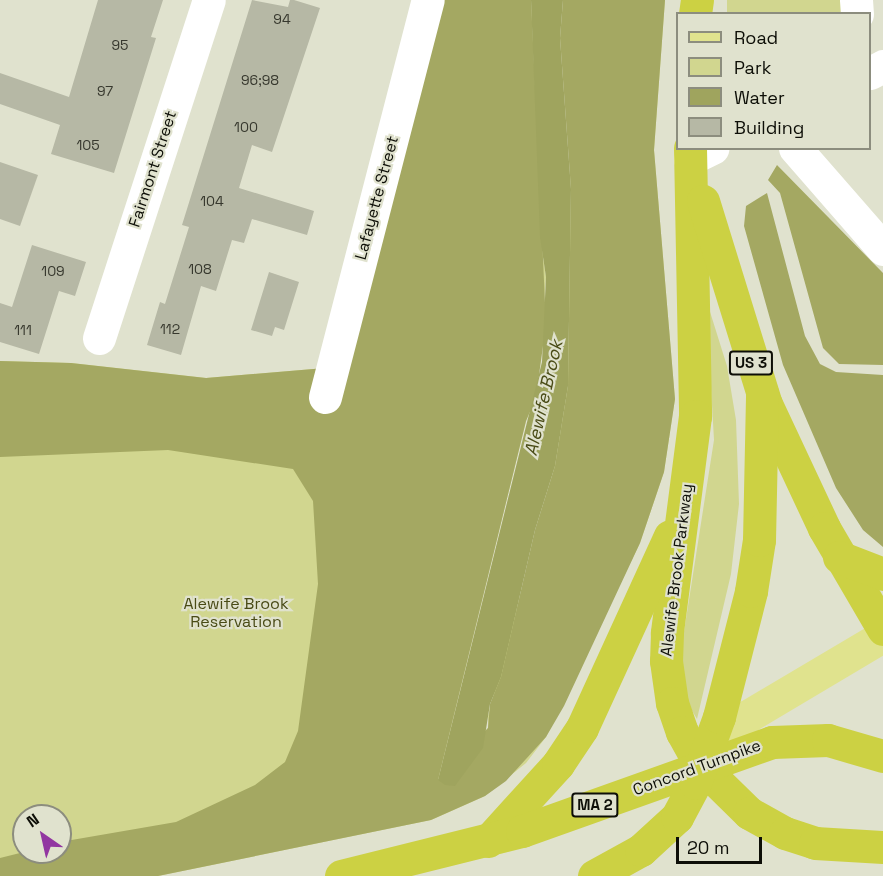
<!DOCTYPE html>
<html>
<head>
<meta charset="utf-8">
<style>
	body { margin:0 }
	#map { position:relative; width:883px; height:876px; overflow:hidden; background:#e0e2ce; font-family:"Space Grotesk",sans-serif }
	div>[style] { position:absolute }
	[style*='--x'] { left:calc(var(--x)*1px); top:calc(var(--y)*1px); width:calc(var(--w)*1px); rotate:calc(var(--a)*1deg) }
	.green>* { inset:0; background:#d1d68f; transform-origin:0 0 }
	.forest>* { inset:0; background:#a4a862 }
	.water>* { inset:0; background:#9fa45e }
	.building>* { inset:0; background:#b6b8a5 }
	.minor>* { height:33px; margin:-16.5px; padding:0 16.5px; transform-origin:16.5px; border-radius:16.5px; background:#fff }
	.major>* { height:33px; margin:-16.5px; padding:0 16.5px; transform-origin:16.5px; border-radius:16.5px; background:#e0e38e }
	.highway>* { height:33px; margin:-16.5px; padding:0 16.5px; transform-origin:16.5px; border-radius:16.5px; background:#ccd143 }
	span { translate:-50% -50%; white-space:nowrap; text-align:center; line-height:1.15; -webkit-text-stroke:4.5px #e0e2ce; paint-order:stroke }
	.number-label { font-size:14px; color:#37382e }
	.number-label span { -webkit-text-stroke-width:0 }
	.shield-label span { padding:2px 4px; background:#e0e2ce; border:2px solid; border-radius:4px; -webkit-text-stroke-width:0 }
	.shield-label { font-size:15px; color:#0d0e07; font-weight:700 }
	.street-label { font-size:16px; color:#0d0e07 }
	.park-label { font-size:16px; color:#494b16 }
	.water-label { font-size:18px; color:#4a4c17; font-style:italic }
	.legend { position:absolute; left:676px; top:12px; width:195px; height:138px; box-sizing:border-box; background:#e0e2ce; border:2px solid #8c8d7e; margin:0; padding:8px 10px; list-style:none; font-size:18px; color:#0d0e07 }
	.legend li { display:flex; align-items:center; gap:12px; height:30px }
	.legend b { width:30px; border:2px solid #8c8d7e }
	.north { position:absolute; left:12px; top:804px; width:60px; height:60px; box-sizing:border-box; background:#e0e2ce; border:2px solid #8c8d7e; border-radius:50%; rotate:326deg; font-size:16px; font-weight:700; line-height:24px; text-align:center; color:#0d0e07 }
	.north::after { content:''; display:block; margin:auto; width:21px; height:27px; background:#9236a1; clip-path:polygon(50% 0,100% 100%,50% 72%,0 100%) }
	.scale { position:absolute; left:676px; top:837px; width:86px; height:27px; box-sizing:border-box; border:3px solid #0d0e07; border-top:0; padding-left:8px; font-size:18px; line-height:21px; white-space:nowrap; color:#0d0e07; -webkit-text-stroke:4px #e0e2ce; paint-order:stroke }
</style>
</head>
<body>
<div id="map">
	<div class="green">
		<div style="clip-path:polygon(evenodd,531px 0,540px 237px,546px 277px,536px 397px,526px 421px,438px 780px,488px 728px,488px 716px,555px 466px,568px 386px,571px 189px,563px 0,665px 0,654px 150px,675px 399px,664px 472px,640px 543px,546px 737px,526px 763px,485px 796px,431px 820px,158px 876px,0 876px,0 361px,71px 363px,206px 378px,349px 366px,531px 0,24px 816px,60px 816px,60px 852px,24px 852px,24px 816px)"></div>
		<div style="left:727px;top:0;width:114px;height:14px"></div>
		<div style="clip-path:polygon(706px 299px,727px 366px,736px 420px,739px 504px,731px 574px,697px 719px,688px 704px,681px 651px,714px 440px)"></div>
	</div>
	<div class="forest">
		<div style="clip-path:polygon(442px 0,531px 0,546px 324px,536px 397px,526px 421px,438px 780px,488px 728px,490px 704px,501px 677px,535px 530px,555px 466px,568px 386px,571px 189px,560px 38px,563px 0,665px 0,654px 150px,675px 399px,664px 472px,640px 543px,564px 706px,546px 737px,506px 781px,485px 796px,431px 820px,158px 876px,0 876px,0 858px,24px 852px,60px 852px,60px 842px,176px 822px,255px 785px,285px 762px,298px 731px,318px 584px,313px 501px,293px 469px,168px 450px,0 457px,0 361px,71px 363px,206px 378px,349px 366px)"></div>
		<div style="clip-path:polygon(777px 165px,883px 273px,883px 365px,839px 364px,823px 348px,780px 193px,768px 180px)"></div>
		<div style="clip-path:polygon(767px 193px,805px 336px,820px 364px,836px 372px,883px 375px,883px 547px,863px 530px,836px 488px,783px 365px,744px 226px,746px 206px)"></div>
	</div>
	<div class="water">
		<div style="clip-path:polygon(531px 0,563px 0,560px 38px,571px 189px,568px 386px,555px 466px,535px 530px,501px 677px,490px 704px,483px 748px,455px 786px,445px 785px,438px 780px,542px 362px,546px 277px,540px 237px)"></div>
	</div>
	<div class="building">
		<div style="clip-path:polygon(98px 0,163px 0,151px 37px,156px 38px,114px 173px,51px 154px,60px 125px,0 104px,0 73px,69px 97px)"></div>
		<div style="clip-path:polygon(252px 0,288px 7px,290px 0,294px 0,320px 8px,272px 152px,252px 145px,239px 188px,314px 211px,307px 235px,252px 219px,244px 243px,232px 240px,216px 291px,201px 286px,181px 355px,147px 345px,160px 302px,165px 304px,189px 227px,182px 225px)"></div>
		<div style="clip-path:polygon(0 162px,38px 175px,20px 226px,0 219px)"></div>
		<div style="clip-path:polygon(32px 245px,86px 262px,75px 296px,59px 291px,39px 354px,0 342px,0 303px,12px 307px)"></div>
		<div style="clip-path:polygon(269px 272px,299px 282px,284px 330px,275px 327px,272px 336px,251px 330px)"></div>
	</div>
	<div class="minor">
		<div style="--x:856;--y:0;--w:14;--a:86"></div>
		<div style="--x:870;--y:73;--w:15;--a:-28"></div>
		<div style="--x:795;--y:148;--w:134;--a:48.9"></div>
		<div style="--x:690;--y:159;--w:25;--a:-26"></div>
		<div style="--x:99;--y:338;--w:355;--a:-72"></div>
		<div style="--x:325;--y:397;--w:410;--a:-75.5"></div>
	</div>
	<div class="major">
		<div style="--x:704;--y:761;--w:63;--a:-45.6"></div>
		<div style="--x:748;--y:716;--w:157;--a:-30.7"></div>
	</div>
	<div class="highway">
		<div style="--x:695;--y:14;--w:14;--a:-82"></div>
		<div style="--x:690;--y:148;--w:268;--a:88.9"></div>
		<div style="--x:695;--y:416;--w:219;--a:97.4"></div>
		<div style="--x:667;--y:633;--w:28;--a:92"></div>
		<div style="--x:666;--y:661;--w:42;--a:81.9"></div>
		<div style="--x:672;--y:703;--w:31;--a:71"></div>
		<div style="--x:682;--y:732;--w:39;--a:61"></div>
		<div style="--x:701;--y:766;--w:67;--a:44.4"></div>
		<div style="--x:749;--y:813;--w:41;--a:29.1"></div>
		<div style="--x:785;--y:833;--w:32;--a:18"></div>
		<div style="--x:815;--y:843;--w:68;--a:3.4"></div>
		<div style="--x:703;--y:201;--w:213;--a:72.8"></div>
		<div style="--x:766;--y:404;--w:137;--a:64.9"></div>
		<div style="--x:824;--y:528;--w:117;--a:59.7"></div>
		<div style="--x:839;--y:557;--w:47;--a:21.1"></div>
		<div style="--x:488;--y:841;--w:104;--a:-47.7"></div>
		<div style="--x:558;--y:764;--w:43;--a:-56.3"></div>
		<div style="--x:582;--y:728;--w:211;--a:-65.4"></div>
		<div style="--x:341;--y:876;--w:187;--a:-14"></div>
		<div style="--x:522;--y:831;--w:265;--a:-19.6"></div>
		<div style="--x:772;--y:742;--w:56;--a:-2"></div>
		<div style="--x:828;--y:740;--w:57;--a:16.2"></div>
		<div style="--x:594;--y:876;--w:54;--a:-29"></div>
		<div style="--x:641;--y:850;--w:49;--a:-42.5"></div>
		<div style="--x:677;--y:817;--w:38;--a:-62"></div>
		<div style="--x:695;--y:783;--w:70;--a:-70"></div>
		<div style="--x:719;--y:717;--w:130;--a:-75.7"></div>
		<div style="--x:751;--y:591;--w:52;--a:-81.1"></div>
		<div style="--x:759;--y:540;--w:147;--a:-88.8"></div>
	</div>
	<div class="number-label">
		<span style="left:282px;top:19px">94</span>
		<span style="left:120px;top:45px">95</span>
		<span style="left:260px;top:80px">96;98</span>
		<span style="left:105px;top:91px">97</span>
		<span style="left:246px;top:127px">100</span>
		<span style="left:88px;top:145px">105</span>
		<span style="left:212px;top:201px">104</span>
		<span style="left:200px;top:269px">108</span>
		<span style="left:53px;top:271px">109</span>
		<span style="left:170px;top:329px">112</span>
		<span style="left:23px;top:330px">111</span>
	</div>
	<div class="shield-label">
		<span style="left:751px;top:363px">US 3</span>
		<span style="left:595px;top:805px">MA 2</span>
	</div>
	<div class="street-label">
		<span style="left:153px;top:169px;rotate:-72deg">Fairmont Street</span>
		<span style="left:377px;top:198px;rotate:-75deg">Lafayette Street</span>
		<span style="left:677px;top:570px;rotate:-83deg">Alewife Brook Parkway</span>
		<span style="left:697px;top:768px;rotate:-20deg">Concord Turnpike</span>
	</div>
	<div class="park-label">
		<span style="left:236px;top:613px">Alewife Brook<br>Reservation</span>
	</div>
	<div class="water-label">
		<span style="left:544px;top:398px;rotate:-77deg">Alewife Brook</span>
	</div>
	<ul class="legend">
	<li><b style="height:8px;background:#e0e38e"></b>Road</li>
	<li><b style="height:16px;background:#d1d68f"></b>Park</li>
	<li><b style="height:16px;background:#9fa45e"></b>Water</li>
	<li><b style="height:16px;background:#b6b8a5"></b>Building</li>
	</ul>
	<div class="north">N</div>
	<div class="scale">20 m</div>
</div>
</body>
</html>
